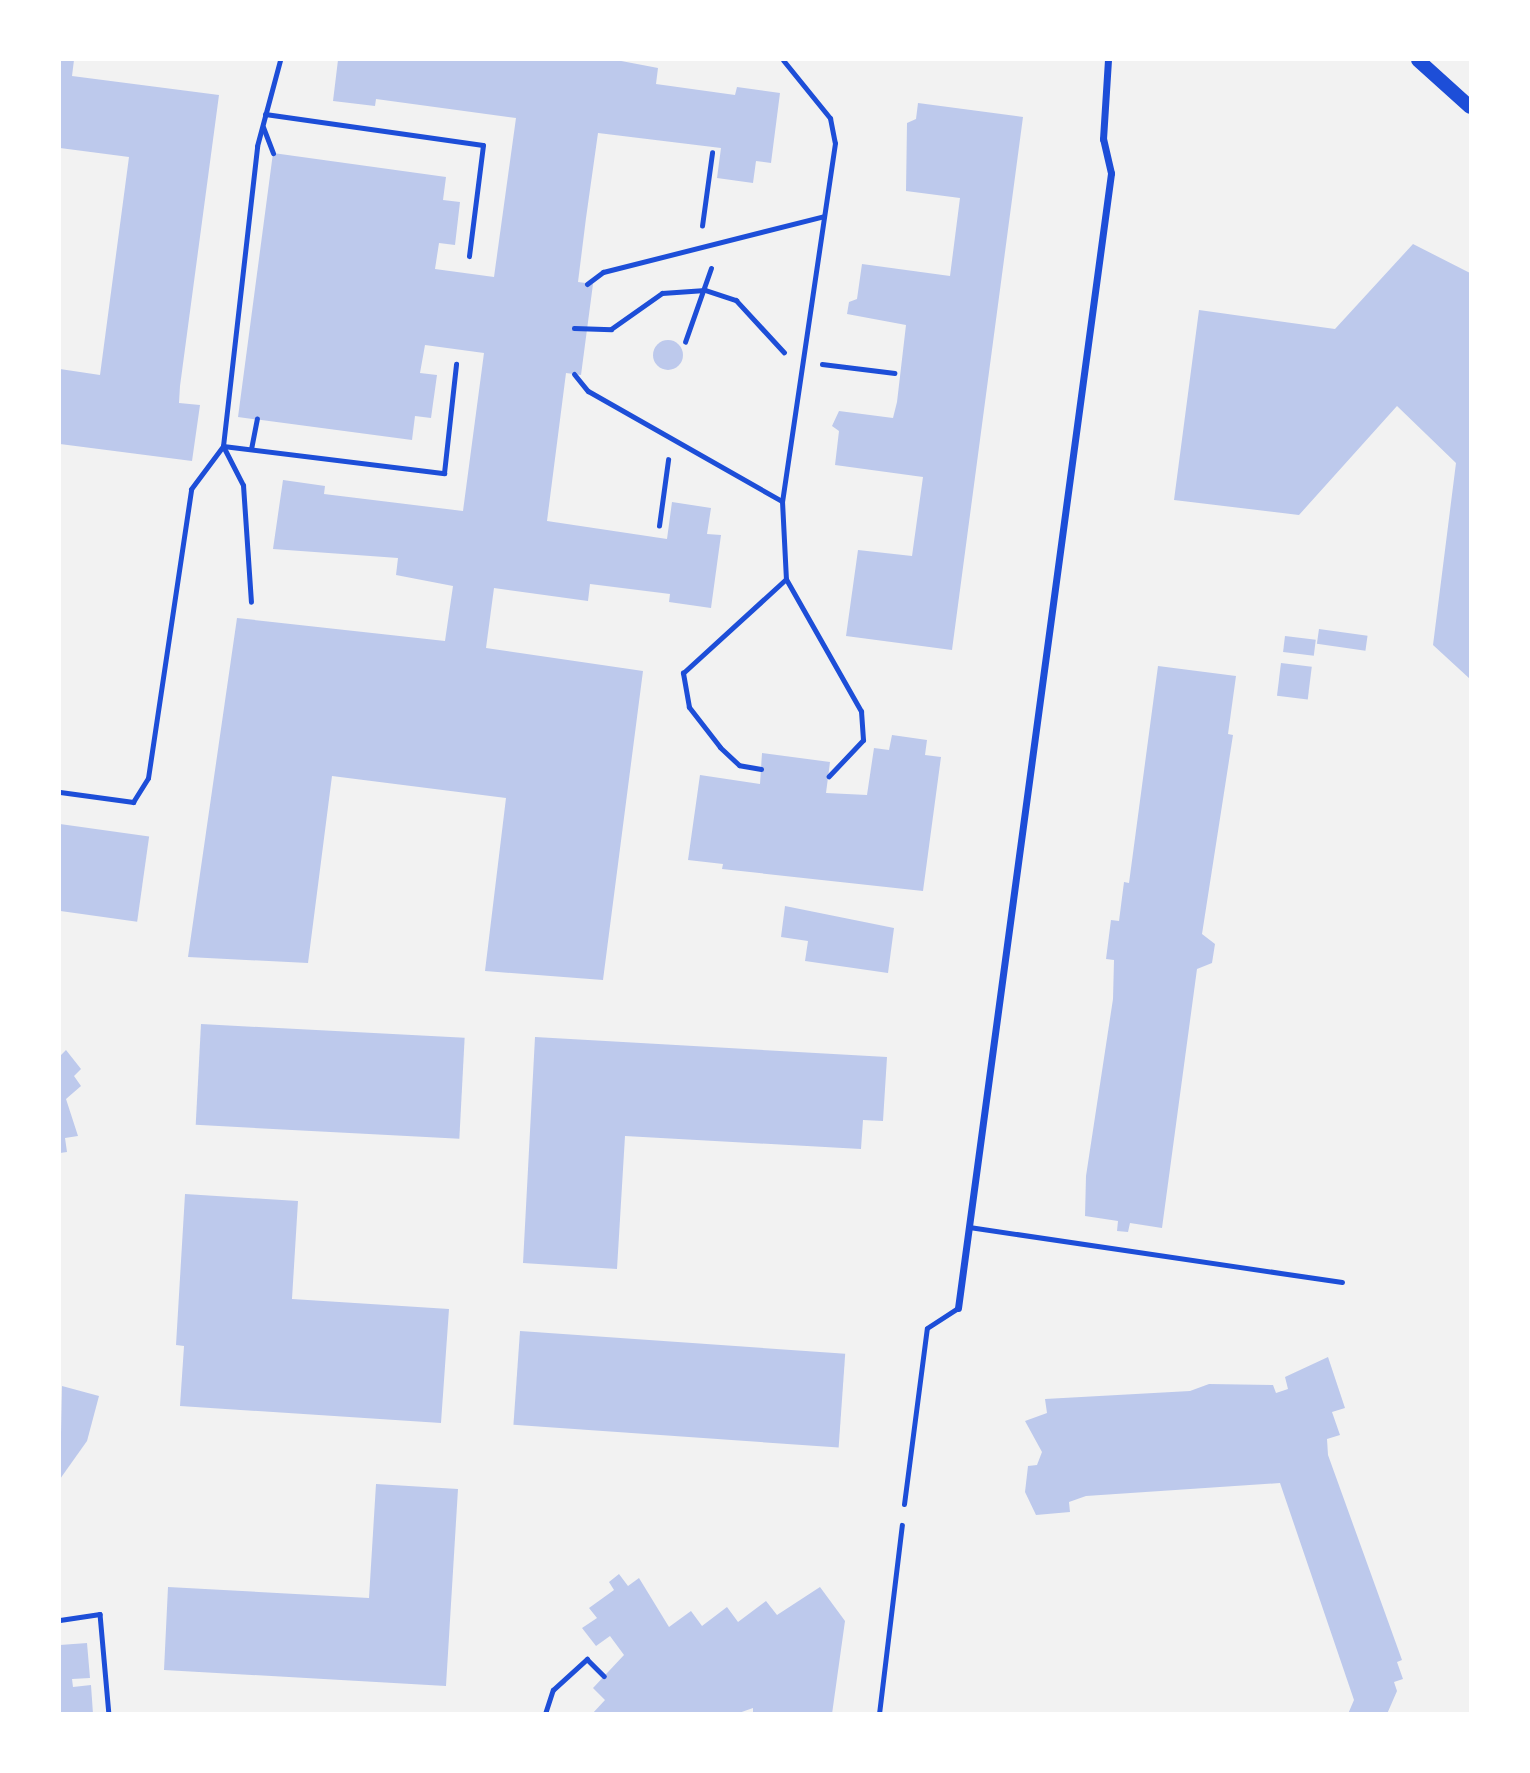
<!DOCTYPE html>
<style>
body{margin:0}
#map{position:relative;width:1530px;height:1773px;overflow:hidden;background:#f2f2f2;font-family:"Zilla Slab",serif}
div>[style]{position:absolute}
.building>*{inset:0;background:#bdc9ec;transform-origin:0 0}
.round{border-radius:50%}
.path>*{height:4.5px;margin:-2.25px;padding:0 2.25px;transform-origin:2.25px;border-radius:2.25px;background:#1d4ed8}
.service>*{height:5px;margin:-2.5px;padding:0 2.5px;transform-origin:2.5px;border-radius:2.5px;background:#1d4ed8}
.minor>*{height:7px;margin:-3.5px;padding:0 3.5px;transform-origin:3.5px;border-radius:3.5px;background:#1d4ed8}
.secondary>*{height:14px;margin:-7px;padding:0 7px;transform-origin:7px;border-radius:7px;background:#1d4ed8}
span{translate:-50% -50%;white-space:nowrap;text-align:center;line-height:1.15;-webkit-text-stroke:5px #fff;paint-order:stroke}
.frame{position:absolute;inset:0;border:61px solid #fff;pointer-events:none}
</style>
<div id="map">
<div class="building">
<div style="clip-path:polygon(60px 60px,74px 60px,72px 76px,219px 95px,180px 386px,179px 403px,200px 405px,192px 461px,60px 444px,60px 369px,100px 375px,129px 157px,60px 148px)"></div>
<div style="clip-path:polygon(338px 60px,616px 60px,658px 68px,656px 84px,735px 95px,737px 87px,780px 93px,771px 163px,756px 161px,753px 183px,717px 178px,721px 148px,598px 133px,586px 218px,578px 282px,593px 284px,581px 375px,566px 373px,547px 521px,667px 539px,672px 502px,711px 508px,707px 534px,721px 535px,711px 608px,669px 602px,670px 594px,590px 584px,588px 601px,494px 588px,486px 648px,643px 671px,603px 980px,485px 971px,506px 798px,332px 776px,308px 963px,188px 957px,237px 618px,445px 641px,453px 586px,396px 575px,398px 558px,273px 549px,283px 480px,325px 486px,324px 494px,463px 511px,484px 353px,425px 345px,420px 373px,437px 375px,431px 418px,415px 416px,412px 440px,238px 417px,273px 153px,446px 177px,443px 200px,460px 202px,455px 245px,439px 243px,435px 269px,494px 277px,516px 118px,376px 99px,375px 106px,333px 101px)"></div>
<div style="clip-path:polygon(918px 103px,1023px 117px,952px 650px,846px 636px,858px 550px,912px 556px,923px 477px,835px 465px,839px 431px,832px 426px,839px 411px,893px 418px,897px 402px,906px 325px,847px 314px,849px 302px,857px 299px,862px 264px,950px 276px,960px 198px,906px 191px,907px 123px,916px 119px)"></div>
<div style="clip-path:polygon(1413px 244px,1470px 273px,1470px 679px,1433px 645px,1456px 463px,1397px 406px,1299px 515px,1174px 500px,1199px 310px,1335px 329px)"></div>
<div class="round" style="left:653px;top:340px;width:30px;height:30px"></div>
<div style="left:1319px;top:629px;width:49px;height:15px;rotate:8deg"></div>
<div style="left:1285px;top:636px;width:31px;height:16px;rotate:7deg"></div>
<div style="left:1281px;top:663px;width:31px;height:33px;rotate:7deg"></div>
<div style="clip-path:polygon(1158px 666px,1236px 676px,1228px 734px,1233px 735px,1202px 934px,1215px 944px,1212px 963px,1197px 969px,1162px 1228px,1130px 1223px,1128px 1232px,1117px 1231px,1118px 1221px,1085px 1216px,1086px 1176px,1113px 999px,1114px 960px,1106px 959px,1111px 920px,1119px 921px,1124px 882px,1129px 883px)"></div>
<div style="clip-path:polygon(892px 735px,927px 740px,925px 755px,941px 757px,923px 891px,722px 869px,723px 864px,688px 860px,700px 775px,760px 784px,762px 753px,830px 762px,826px 793px,867px 795px,874px 748px,889px 750px)"></div>
<div style="left:60px;top:824px;width:90px;height:86px;rotate:8deg"></div>
<div style="clip-path:polygon(785px 906px,894px 928px,888px 973px,805px 961px,808px 941px,781px 937px)"></div>
<div style="left:201px;top:1024px;width:264px;height:101px;rotate:3deg"></div>
<div style="clip-path:polygon(535px 1037px,887px 1057px,883px 1121px,863px 1120px,861px 1149px,625px 1136px,617px 1269px,523px 1263px)"></div>
<div style="clip-path:polygon(66px 1050px,81px 1069px,74px 1076px,81px 1086px,66px 1099px,78px 1136px,65px 1138px,67px 1152px,60px 1153px,60px 1056px)"></div>
<div style="clip-path:polygon(185px 1194px,298px 1201px,292px 1299px,449px 1309px,441px 1423px,180px 1406px,184px 1346px,176px 1345px)"></div>
<div style="left:520px;top:1331px;width:326px;height:94px;rotate:4deg"></div>
<div style="clip-path:polygon(1328px 1357px,1345px 1408px,1332px 1412px,1340px 1435px,1327px 1439px,1328px 1455px,1402px 1660px,1397px 1662px,1403px 1679px,1394px 1682px,1397px 1691px,1387px 1714px,1348px 1714px,1354px 1700px,1280px 1483px,1086px 1496px,1069px 1502px,1070px 1512px,1036px 1515px,1025px 1492px,1028px 1466px,1037px 1465px,1042px 1452px,1025px 1421px,1047px 1413px,1045px 1399px,1190px 1391px,1209px 1384px,1273px 1385px,1276px 1393px,1288px 1389px,1285px 1377px)"></div>
<div style="clip-path:polygon(62px 1386px,99px 1396px,87px 1441px,60px 1479px)"></div>
<div style="clip-path:polygon(376px 1484px,458px 1489px,446px 1686px,164px 1670px,168px 1587px,369px 1598px)"></div>
<div style="clip-path:polygon(619px 1574px,628px 1586px,639px 1578px,669px 1627px,691px 1611px,702px 1626px,727px 1607px,738px 1622px,766px 1601px,777px 1615px,820px 1587px,845px 1621px,832px 1714px,753px 1714px,753px 1708px,736px 1714px,592px 1714px,605px 1700px,593px 1688px,624px 1655px,610px 1636px,596px 1646px,582px 1628px,597px 1618px,589px 1608px,614px 1590px,609px 1582px)"></div>
<div style="clip-path:polygon(87px 1643px,90px 1678px,72px 1679px,73px 1687px,91px 1685px,93px 1714px,60px 1714px,60px 1645px)"></div>
</div>
<div class="path">
<div style="left:702px;top:226px;width:74px;rotate:-82.2deg"></div>
<div style="left:574px;top:328px;width:37px;rotate:2deg"></div>
<div style="left:611px;top:329px;width:62px;rotate:-35.2deg"></div>
<div style="left:662px;top:293px;width:43px;rotate:-4deg"></div>
<div style="left:705px;top:290px;width:33px;rotate:18deg"></div>
<div style="left:736px;top:300px;width:71px;rotate:47.3deg"></div>
<div style="left:685px;top:342px;width:78px;rotate:-70.6deg"></div>
<div style="left:822px;top:364px;width:73px;rotate:7.1deg"></div>
<div style="left:659px;top:526px;width:67px;rotate:-82.2deg"></div>
<div style="left:60px;top:1620px;width:40px;rotate:-8.5deg"></div>
<div style="left:100px;top:1614px;width:100px;rotate:84.9deg"></div>
<div style="left:545px;top:1714px;width:25px;rotate:-72deg"></div>
<div style="left:553px;top:1690px;width:46px;rotate:-42.4deg"></div>
<div style="left:587px;top:1659px;width:24px;rotate:45deg"></div>
<div style="left:879px;top:1714px;width:190px;rotate:-83.1deg"></div>
</div>
<div class="service">
<div style="left:783px;top:60px;width:75px;rotate:51deg"></div>
<div style="left:830px;top:118px;width:25px;rotate:79deg"></div>
<div style="left:835px;top:143px;width:362px;rotate:98.4deg"></div>
<div style="left:782px;top:501px;width:78px;rotate:87.1deg"></div>
<div style="left:786px;top:579px;width:152px;rotate:60.4deg"></div>
<div style="left:861px;top:711px;width:29px;rotate:86deg"></div>
<div style="left:863px;top:740px;width:50px;rotate:133.4deg"></div>
<div style="left:265px;top:114px;width:220px;rotate:8.1deg"></div>
<div style="left:483px;top:145px;width:112px;rotate:97.2deg"></div>
<div style="left:263px;top:127px;width:28px;rotate:69deg"></div>
<div style="left:587px;top:284px;width:20px;rotate:-37deg"></div>
<div style="left:603px;top:272px;width:228px;rotate:-14.2deg"></div>
<div style="left:574px;top:374px;width:22px;rotate:51deg"></div>
<div style="left:588px;top:391px;width:223px;rotate:29.6deg"></div>
<div style="left:223px;top:446px;width:223px;rotate:7deg"></div>
<div style="left:444px;top:473px;width:110px;rotate:-83.7deg"></div>
<div style="left:223px;top:446px;width:44px;rotate:62.9deg"></div>
<div style="left:243px;top:485px;width:117px;rotate:86.1deg"></div>
<div style="left:251px;top:449px;width:31px;rotate:-79deg"></div>
<div style="left:761px;top:769px;width:22px;rotate:-170deg"></div>
<div style="left:739px;top:765px;width:26px;rotate:-137deg"></div>
<div style="left:720px;top:747px;width:51px;rotate:-127.8deg"></div>
<div style="left:689px;top:707px;width:35px;rotate:-100deg"></div>
<div style="left:683px;top:673px;width:139px;rotate:-42.4deg"></div>
<div style="left:60px;top:792px;width:74px;rotate:7.8deg"></div>
<div style="left:133px;top:802px;width:28px;rotate:-58deg"></div>
<div style="left:148px;top:778px;width:292px;rotate:-81.5deg"></div>
<div style="left:191px;top:489px;width:54px;rotate:-53.3deg"></div>
<div style="left:223px;top:446px;width:302px;rotate:-83.5deg"></div>
<div style="left:257px;top:146px;width:89px;rotate:-75deg"></div>
<div style="left:969px;top:1227px;width:377px;rotate:8.4deg"></div>
<div style="left:904px;top:1504px;width:177px;rotate:-82.6deg"></div>
<div style="left:927px;top:1328px;width:37px;rotate:-33deg"></div>
</div>
<div class="minor">
<div style="left:958px;top:1308px;width:1145px;rotate:-82.32deg"></div>
<div style="left:1111px;top:173px;width:35px;rotate:-103deg"></div>
<div style="left:1103px;top:139px;width:79px;rotate:-86.4deg"></div>
</div>
<div class="secondary">
<div style="left:1418px;top:60px;width:70px;rotate:42.1deg"></div>
</div>
<div class="frame"></div>
</div>
